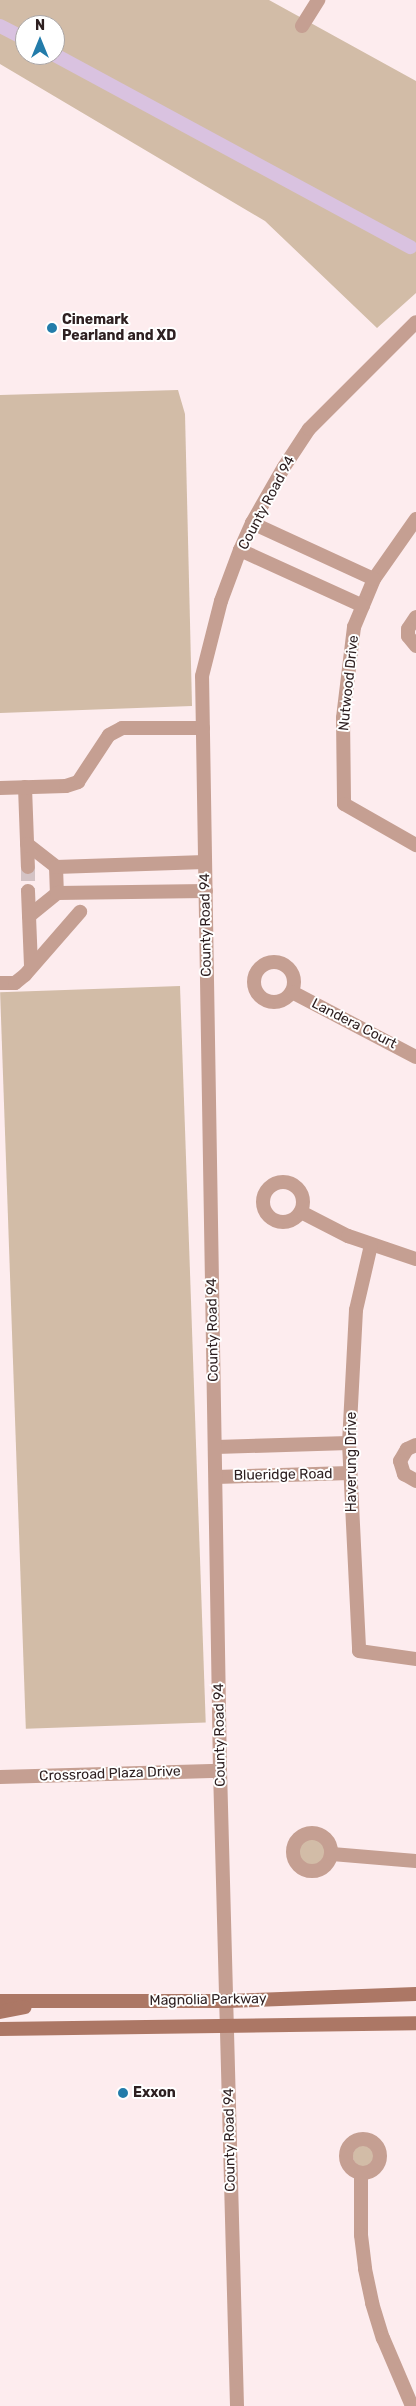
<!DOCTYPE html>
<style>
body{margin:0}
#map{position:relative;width:416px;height:2406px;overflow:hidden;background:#fdecee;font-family:Rubik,sans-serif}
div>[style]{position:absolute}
.green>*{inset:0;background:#d2bca7;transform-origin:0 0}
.round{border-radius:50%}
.canal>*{height:14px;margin:-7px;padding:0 7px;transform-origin:7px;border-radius:7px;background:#d9c2e0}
.minor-tunnel>*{height:14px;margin-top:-7px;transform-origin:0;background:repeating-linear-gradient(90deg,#d4c3c5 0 14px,transparent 0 21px)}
.minor>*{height:14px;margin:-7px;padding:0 7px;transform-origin:7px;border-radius:7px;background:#c59f92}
.minor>.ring{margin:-7px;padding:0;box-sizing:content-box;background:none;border:14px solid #c59f92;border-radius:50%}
.tertiary>*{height:14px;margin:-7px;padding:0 7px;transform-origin:7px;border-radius:7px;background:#c59f92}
.secondary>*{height:14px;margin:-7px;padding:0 7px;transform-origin:7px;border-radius:7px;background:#ac7765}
.dots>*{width:14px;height:14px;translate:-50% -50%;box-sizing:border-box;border:2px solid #fff;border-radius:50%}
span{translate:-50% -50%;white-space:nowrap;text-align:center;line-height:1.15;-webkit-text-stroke:4px #fff;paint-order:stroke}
.poi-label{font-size:14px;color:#2e2021;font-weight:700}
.left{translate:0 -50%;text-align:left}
.street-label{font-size:14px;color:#2e2021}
.north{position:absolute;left:15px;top:15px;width:50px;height:50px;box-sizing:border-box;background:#fff;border:1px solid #aba6a6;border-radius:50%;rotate:0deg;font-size:14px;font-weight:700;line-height:20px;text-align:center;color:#2e2021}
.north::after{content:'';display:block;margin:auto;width:18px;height:22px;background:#237caa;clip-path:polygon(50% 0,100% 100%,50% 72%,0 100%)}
</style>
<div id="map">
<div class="green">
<div style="clip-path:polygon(evenodd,0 0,269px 0,416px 81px,416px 293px,377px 328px,265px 221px,0 64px,0 0,25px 25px,55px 25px,55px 55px,25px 55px,25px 25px)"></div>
<div style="clip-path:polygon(178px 390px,185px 414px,192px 706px,0 713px,0 395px)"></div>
<div style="left:180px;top:986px;width:737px;height:180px;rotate:88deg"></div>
<div class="round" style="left:294px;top:1835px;width:34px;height:34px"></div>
<div class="round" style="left:353px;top:2145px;width:22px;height:22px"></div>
</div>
<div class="canal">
<div style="left:0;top:26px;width:28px;rotate:27deg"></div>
<div style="left:55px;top:55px;width:404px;rotate:28.4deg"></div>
</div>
<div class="minor-tunnel">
<div style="left:28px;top:867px;width:24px;rotate:90deg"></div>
</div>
<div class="minor">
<div style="left:302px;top:26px;width:31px;rotate:-58deg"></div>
<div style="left:416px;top:519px;width:73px;rotate:125deg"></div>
<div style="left:374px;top:579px;width:52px;rotate:112.6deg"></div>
<div style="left:354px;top:627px;width:92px;rotate:96.9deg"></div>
<div style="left:343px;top:718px;width:86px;rotate:89.3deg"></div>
<div style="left:344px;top:804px;width:83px;rotate:29.7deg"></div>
<div style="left:252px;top:523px;width:134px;rotate:24.7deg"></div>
<div style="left:240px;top:550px;width:135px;rotate:24.5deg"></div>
<div style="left:416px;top:617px;width:14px;rotate:124deg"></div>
<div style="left:408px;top:629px;width:7px;rotate:90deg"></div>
<div style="left:408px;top:636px;width:13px;rotate:51deg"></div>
<div style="left:25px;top:787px;width:80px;rotate:87.9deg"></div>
<div style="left:0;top:788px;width:66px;rotate:-1.7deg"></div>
<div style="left:66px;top:786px;width:13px;rotate:-18deg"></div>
<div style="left:78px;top:782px;width:56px;rotate:-56.6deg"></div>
<div style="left:109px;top:735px;width:15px;rotate:-28deg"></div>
<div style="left:122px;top:728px;width:81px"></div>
<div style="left:27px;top:844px;width:37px;rotate:38deg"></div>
<div style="left:56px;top:867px;width:26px;rotate:88deg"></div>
<div style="left:56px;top:867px;width:149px;rotate:-1.9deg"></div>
<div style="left:28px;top:891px;width:76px;rotate:87.7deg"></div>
<div style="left:29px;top:916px;width:36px;rotate:-39deg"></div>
<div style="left:57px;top:893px;width:149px;rotate:-0.8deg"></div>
<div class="ring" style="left:254px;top:962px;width:26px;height:26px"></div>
<div style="left:0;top:983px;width:15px"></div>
<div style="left:15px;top:983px;width:13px;rotate:-39deg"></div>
<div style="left:25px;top:975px;width:84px;rotate:-48.9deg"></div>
<div style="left:292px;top:992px;width:140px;rotate:27.7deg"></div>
<div class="ring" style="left:263px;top:1182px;width:26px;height:26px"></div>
<div style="left:301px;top:1212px;width:53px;rotate:27.1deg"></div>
<div style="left:348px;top:1236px;width:72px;rotate:18.7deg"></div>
<div style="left:371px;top:1245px;width:67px;rotate:103deg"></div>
<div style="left:356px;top:1310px;width:133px;rotate:93deg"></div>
<div style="left:349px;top:1443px;width:208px;rotate:87.2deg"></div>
<div style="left:359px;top:1651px;width:58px;rotate:8deg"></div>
<div style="left:416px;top:1445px;width:10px;rotate:156deg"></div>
<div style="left:407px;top:1449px;width:14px;rotate:120deg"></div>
<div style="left:400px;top:1461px;width:14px;rotate:73deg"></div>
<div style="left:404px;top:1474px;width:14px;rotate:30deg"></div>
<div style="left:216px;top:1447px;width:133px;rotate:-1.7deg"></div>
<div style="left:216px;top:1477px;width:134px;rotate:-1.7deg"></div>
<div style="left:0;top:1777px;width:220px;rotate:-1.6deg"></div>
<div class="ring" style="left:293px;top:1833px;width:24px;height:24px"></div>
<div style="left:332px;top:1854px;width:84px;rotate:4.8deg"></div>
<div class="ring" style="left:346px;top:2139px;width:20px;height:20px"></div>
<div style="left:361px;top:2173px;width:62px;rotate:90deg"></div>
<div style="left:361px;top:2235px;width:34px;rotate:83deg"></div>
<div style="left:365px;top:2269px;width:35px;rotate:78deg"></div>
<div style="left:372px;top:2303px;width:37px;rotate:73deg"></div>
<div style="left:383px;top:2338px;width:74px;rotate:66.9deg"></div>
</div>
<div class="tertiary">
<div style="left:237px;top:2406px;width:635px;rotate:-91.53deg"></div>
<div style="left:220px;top:1771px;width:1095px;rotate:-90.94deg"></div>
<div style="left:202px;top:676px;width:77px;rotate:-75.8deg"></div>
<div style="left:221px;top:601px;width:54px;rotate:-69.6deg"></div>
<div style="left:240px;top:550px;width:30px;rotate:-66deg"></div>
<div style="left:252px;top:523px;width:64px;rotate:-60.3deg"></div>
<div style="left:284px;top:467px;width:45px;rotate:-56.7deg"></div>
<div style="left:309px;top:429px;width:151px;rotate:-45deg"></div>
</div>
<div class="secondary">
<div style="left:0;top:2001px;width:226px"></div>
<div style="left:226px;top:2001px;width:190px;rotate:-2.1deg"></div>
<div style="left:0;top:2012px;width:25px;rotate:-11deg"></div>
<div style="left:0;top:2029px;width:416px;rotate:-0.8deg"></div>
</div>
<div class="dots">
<div style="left:52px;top:328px;background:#237caa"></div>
<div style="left:123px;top:2093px;background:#237caa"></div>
</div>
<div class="poi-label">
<span class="left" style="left:62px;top:328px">Cinemark<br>Pearland and XD</span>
<span class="left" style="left:133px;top:2093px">Exxon</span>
</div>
<div class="street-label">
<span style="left:267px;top:503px;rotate:-62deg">County Road 94</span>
<span style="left:349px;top:683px;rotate:-84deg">Nutwood Drive</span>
<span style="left:206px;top:925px;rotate:-91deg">County Road 94</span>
<span style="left:354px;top:1024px;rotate:27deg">Landera Court</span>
<span style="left:213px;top:1330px;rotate:-91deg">County Road 94</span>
<span style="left:352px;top:1462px;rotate:-90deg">Haverung Drive</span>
<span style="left:283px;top:1475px;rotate:-1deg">Blueridge Road</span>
<span style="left:220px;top:1735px;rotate:-91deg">County Road 94</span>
<span style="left:110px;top:1774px;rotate:-2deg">Crossroad Plaza Drive</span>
<span style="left:208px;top:2000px;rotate:-1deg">Magnolia Parkway</span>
<span style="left:230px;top:2140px;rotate:-91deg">County Road 94</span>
</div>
<div class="north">N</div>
</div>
